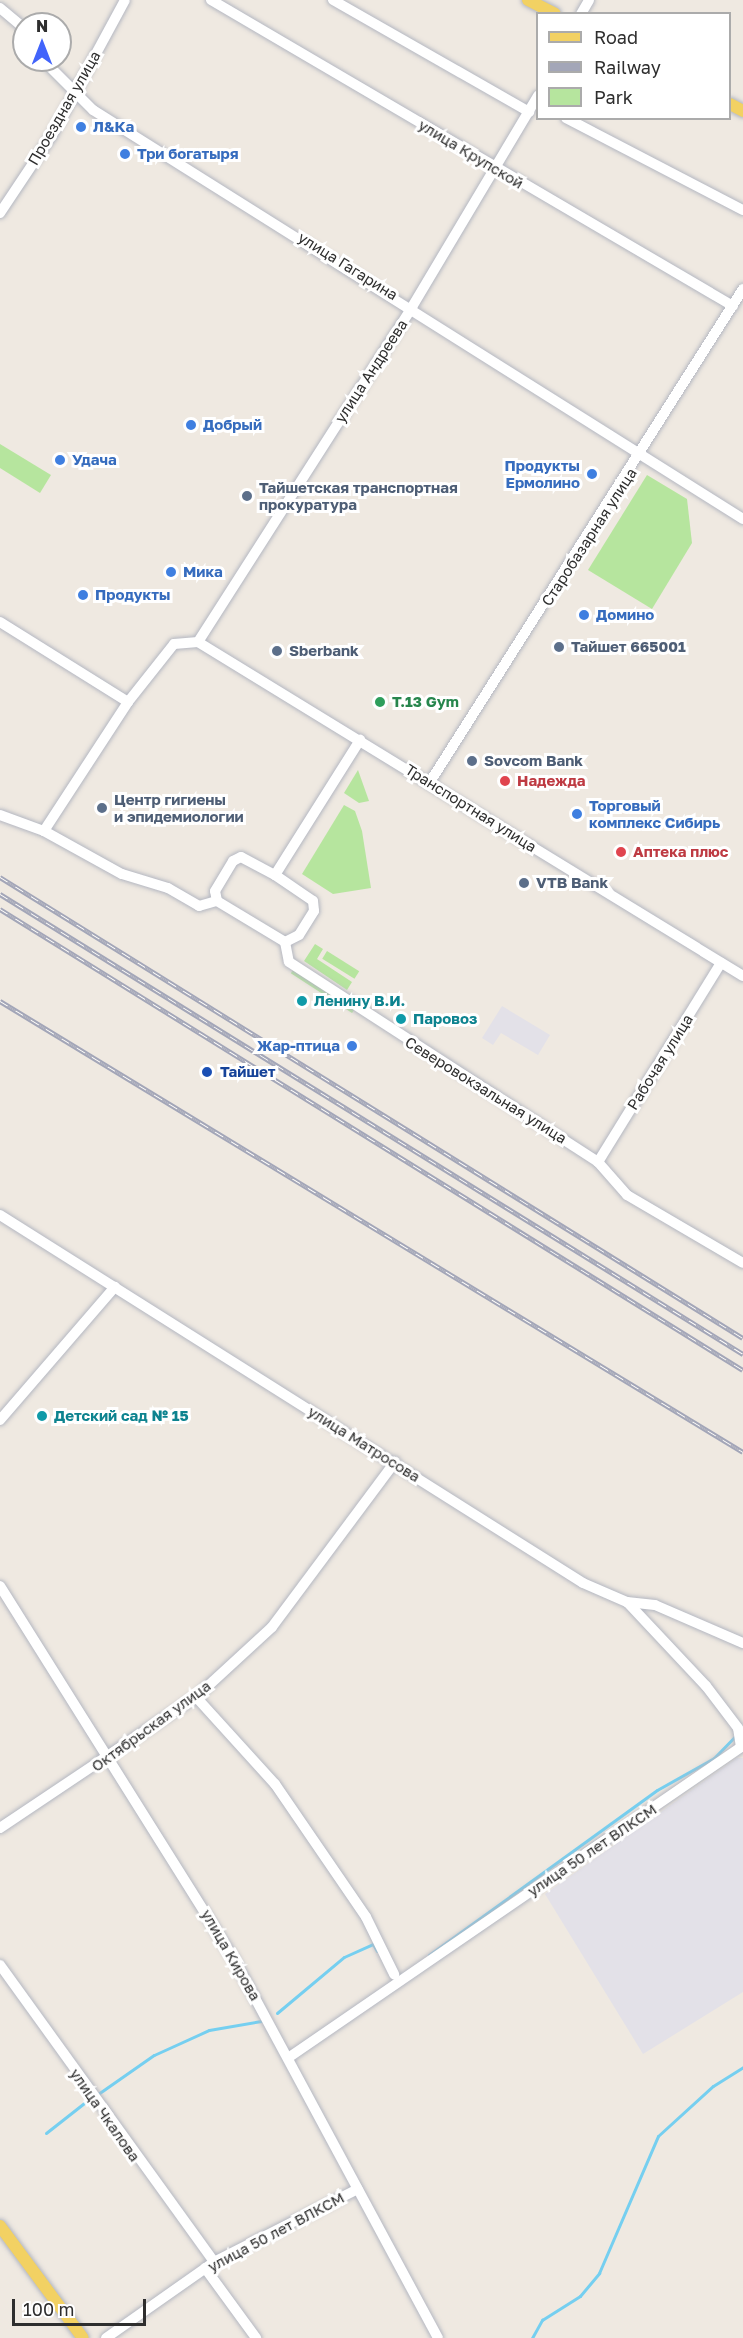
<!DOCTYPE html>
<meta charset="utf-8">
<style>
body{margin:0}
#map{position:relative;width:743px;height:2338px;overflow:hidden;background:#efe9e1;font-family:"Golos Text",sans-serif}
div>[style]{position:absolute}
.industrial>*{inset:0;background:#e3e1e8}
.green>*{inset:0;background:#b6e59e;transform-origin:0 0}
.stream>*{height:3px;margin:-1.5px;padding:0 1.5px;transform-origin:1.5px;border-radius:1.5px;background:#75cff0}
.roads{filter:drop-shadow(0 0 2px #b4b7c1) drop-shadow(0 0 2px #b4b7c1)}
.minor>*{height:10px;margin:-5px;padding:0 5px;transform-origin:5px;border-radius:5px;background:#fff}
.major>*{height:12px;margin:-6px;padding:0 6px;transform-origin:6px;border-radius:6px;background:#f2d163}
.rail>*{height:5px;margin-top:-2.5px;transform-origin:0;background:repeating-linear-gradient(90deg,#fff 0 9px,#a3a6b8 0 18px);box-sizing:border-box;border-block:2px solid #a3a6b8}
.dots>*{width:16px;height:16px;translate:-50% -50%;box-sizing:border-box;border:3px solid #fff;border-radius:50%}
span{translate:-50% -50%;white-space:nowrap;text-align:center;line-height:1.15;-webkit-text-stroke:6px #fff;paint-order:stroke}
.street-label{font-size:15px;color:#2e2e2e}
.shop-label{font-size:15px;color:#366cbe;font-weight:700}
.left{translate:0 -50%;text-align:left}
.right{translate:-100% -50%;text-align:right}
.service-label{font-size:15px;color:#4e5e75;font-weight:700}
.leisure-label{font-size:15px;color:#27864d;font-weight:700}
.health-label{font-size:15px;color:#be3a42;font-weight:700}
.culture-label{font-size:15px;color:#0d838f;font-weight:700}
.transit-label{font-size:15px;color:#164399;font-weight:700}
.legend{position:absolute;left:536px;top:12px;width:195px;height:108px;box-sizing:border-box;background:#fff;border:2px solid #ababab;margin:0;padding:8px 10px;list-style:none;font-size:18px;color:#2e2e2e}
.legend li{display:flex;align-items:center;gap:12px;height:30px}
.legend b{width:30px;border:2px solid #ababab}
.north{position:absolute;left:12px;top:12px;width:60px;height:60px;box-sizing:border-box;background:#fff;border:2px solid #ababab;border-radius:50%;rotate:0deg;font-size:16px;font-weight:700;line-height:24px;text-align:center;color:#2e2e2e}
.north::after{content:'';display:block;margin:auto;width:21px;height:27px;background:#4264fb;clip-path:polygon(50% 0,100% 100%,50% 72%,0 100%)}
.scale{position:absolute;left:12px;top:2299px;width:134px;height:27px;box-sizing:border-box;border:3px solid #2e2e2e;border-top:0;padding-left:8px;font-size:18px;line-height:21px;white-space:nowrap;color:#2e2e2e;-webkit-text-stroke:4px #fff;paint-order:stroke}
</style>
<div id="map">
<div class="industrial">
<div style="clip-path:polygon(502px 1006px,550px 1035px,538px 1055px,501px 1033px,493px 1045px,482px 1038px)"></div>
<div style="clip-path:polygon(737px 1758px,743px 1758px,743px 1992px,643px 2054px,545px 1894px)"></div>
</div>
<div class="green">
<div style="clip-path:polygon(0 444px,51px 475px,40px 493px,0 468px)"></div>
<div style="clip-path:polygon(647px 475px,687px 499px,692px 543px,652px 609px,588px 570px)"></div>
<div style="clip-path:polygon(358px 770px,369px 801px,359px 803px,344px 793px)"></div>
<div style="clip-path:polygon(344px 805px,355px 811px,362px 831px,371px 888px,333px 894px,302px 874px)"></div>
<div style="clip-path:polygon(315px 944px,323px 949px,317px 959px,352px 982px,347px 990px,304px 961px)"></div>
<div style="left:327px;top:951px;width:38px;height:9px;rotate:32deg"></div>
<div style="left:293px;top:970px;width:73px;height:4px;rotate:33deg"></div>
</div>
<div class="stream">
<div style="left:429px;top:1955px;width:281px;rotate:-35.9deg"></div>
<div style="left:657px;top:1790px;width:65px;rotate:-29.3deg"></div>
<div style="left:714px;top:1758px;width:30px;rotate:-46deg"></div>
<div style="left:277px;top:2013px;width:87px;rotate:-39.9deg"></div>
<div style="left:344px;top:1957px;width:32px;rotate:-24deg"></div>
<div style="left:373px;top:1944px;width:8px;rotate:60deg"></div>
<div style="left:98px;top:2094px;width:68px;rotate:-34.9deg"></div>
<div style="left:154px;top:2055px;width:60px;rotate:-24.4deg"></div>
<div style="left:209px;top:2030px;width:53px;rotate:-9.8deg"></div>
<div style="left:46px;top:2133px;width:53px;rotate:-38.2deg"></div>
<div style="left:532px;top:2338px;width:21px;rotate:-61deg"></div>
<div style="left:542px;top:2320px;width:45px;rotate:-32.3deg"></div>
<div style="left:580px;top:2296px;width:30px;rotate:-50deg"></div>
<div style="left:599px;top:2273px;width:149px;rotate:-66.7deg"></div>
<div style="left:658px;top:2136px;width:74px;rotate:-42.3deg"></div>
<div style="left:713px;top:2086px;width:36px;rotate:-32deg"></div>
</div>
<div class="roads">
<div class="minor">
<div style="left:211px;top:0;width:605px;rotate:30.38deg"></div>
<div style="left:333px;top:0;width:226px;rotate:29.7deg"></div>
<div style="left:0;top:8px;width:31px;rotate:40deg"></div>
<div style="left:581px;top:14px;width:16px;rotate:-60deg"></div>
<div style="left:43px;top:60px;width:71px;rotate:45deg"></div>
<div style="left:93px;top:110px;width:768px;rotate:32.18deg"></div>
<div style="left:566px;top:118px;width:199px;rotate:27.5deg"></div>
<div style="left:0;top:213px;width:94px;rotate:-56.3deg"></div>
<div style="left:52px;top:135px;width:153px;rotate:-61.6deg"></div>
<div style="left:0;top:622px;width:151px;rotate:32deg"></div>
<div style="left:128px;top:702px;width:154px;rotate:123.1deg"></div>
<div style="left:44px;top:831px;width:89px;rotate:28.9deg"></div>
<div style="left:122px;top:874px;width:48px;rotate:16.9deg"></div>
<div style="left:168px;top:888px;width:36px;rotate:30deg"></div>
<div style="left:199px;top:906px;width:19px;rotate:-16deg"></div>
<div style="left:217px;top:901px;width:79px;rotate:31.1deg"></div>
<div style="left:285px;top:942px;width:20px;rotate:79deg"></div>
<div style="left:289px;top:962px;width:368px;rotate:32.9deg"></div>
<div style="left:598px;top:1162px;width:44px;rotate:48.7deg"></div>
<div style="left:627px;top:1195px;width:134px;rotate:30.4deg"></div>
<div style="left:198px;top:642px;width:398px;rotate:-57.4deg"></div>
<div style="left:412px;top:307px;width:246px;rotate:-59.2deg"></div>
<div style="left:128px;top:702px;width:74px;rotate:-51.6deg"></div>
<div style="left:174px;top:644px;width:24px;rotate:-5deg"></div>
<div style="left:198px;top:642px;width:639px;rotate:31.5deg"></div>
<div style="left:430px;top:782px;width:584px;rotate:-57.59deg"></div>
<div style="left:0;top:815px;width:47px;rotate:20deg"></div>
<div style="left:275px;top:875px;width:160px;rotate:-57.8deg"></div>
<div style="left:217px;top:901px;width:10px;rotate:-101deg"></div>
<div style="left:215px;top:891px;width:35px;rotate:-59deg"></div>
<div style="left:233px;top:861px;width:9px;rotate:-27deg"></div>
<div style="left:241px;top:857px;width:38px;rotate:28deg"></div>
<div style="left:275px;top:875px;width:46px;rotate:34.4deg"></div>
<div style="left:313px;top:901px;width:10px;rotate:84deg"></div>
<div style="left:314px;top:911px;width:28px;rotate:122deg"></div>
<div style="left:299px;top:935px;width:16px;rotate:153deg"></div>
<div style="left:598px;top:1162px;width:234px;rotate:-58.3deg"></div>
<div style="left:0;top:1215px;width:689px;rotate:32.26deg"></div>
<div style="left:583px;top:1583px;width:48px;rotate:23.4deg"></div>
<div style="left:627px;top:1602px;width:28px;rotate:6deg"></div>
<div style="left:655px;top:1605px;width:96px;rotate:23.4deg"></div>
<div style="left:0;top:1420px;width:176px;rotate:-49.2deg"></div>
<div style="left:0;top:1586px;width:440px;rotate:57.9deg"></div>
<div style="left:234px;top:1959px;width:430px;rotate:61.7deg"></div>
<div style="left:196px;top:1697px;width:118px;rotate:47.8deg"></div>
<div style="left:275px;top:1784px;width:161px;rotate:55.6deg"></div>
<div style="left:366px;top:1917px;width:64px;rotate:63.8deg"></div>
<div style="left:0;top:1828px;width:236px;rotate:-33.8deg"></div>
<div style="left:196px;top:1697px;width:103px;rotate:-42.6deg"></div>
<div style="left:272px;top:1627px;width:206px;rotate:-53.3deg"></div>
<div style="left:0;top:1965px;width:366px;rotate:54.2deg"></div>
<div style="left:288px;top:2058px;width:549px;rotate:-34.47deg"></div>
<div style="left:741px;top:1747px;width:19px;rotate:-99deg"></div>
<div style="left:738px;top:1728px;width:53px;rotate:-127.3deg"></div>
<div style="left:706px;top:1686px;width:115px;rotate:-133.2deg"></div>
<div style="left:205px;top:2268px;width:87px;rotate:53.9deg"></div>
<div style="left:106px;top:2338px;width:132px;rotate:-35.1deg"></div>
<div style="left:214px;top:2262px;width:161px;rotate:-26.9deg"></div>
</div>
<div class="major">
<div style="left:528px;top:0;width:30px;rotate:27deg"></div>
<div style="left:730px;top:104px;width:15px;rotate:28deg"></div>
<div style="left:0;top:2226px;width:139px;rotate:53.5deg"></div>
</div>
</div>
<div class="rail">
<div style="left:0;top:877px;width:874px;rotate:31.82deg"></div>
<div style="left:0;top:894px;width:874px;rotate:31.76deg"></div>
<div style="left:0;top:909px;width:874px;rotate:31.82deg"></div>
<div style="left:0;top:1001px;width:869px;rotate:31.26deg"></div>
</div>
<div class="dots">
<div style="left:81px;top:127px;background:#3f7fe0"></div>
<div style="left:125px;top:154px;background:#3f7fe0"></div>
<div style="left:191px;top:425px;background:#3f7fe0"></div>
<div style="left:60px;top:460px;background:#3f7fe0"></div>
<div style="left:592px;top:474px;background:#3f7fe0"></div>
<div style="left:247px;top:496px;background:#5c6f8a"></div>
<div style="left:171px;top:572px;background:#3f7fe0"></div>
<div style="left:83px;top:595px;background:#3f7fe0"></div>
<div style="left:584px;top:615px;background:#3f7fe0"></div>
<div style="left:559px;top:647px;background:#5c6f8a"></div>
<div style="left:277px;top:651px;background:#5c6f8a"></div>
<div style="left:380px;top:702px;background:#2e9e5b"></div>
<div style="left:472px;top:761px;background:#5c6f8a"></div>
<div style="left:505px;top:781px;background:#e0444e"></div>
<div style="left:102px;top:808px;background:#5c6f8a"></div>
<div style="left:577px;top:814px;background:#3f7fe0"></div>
<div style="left:621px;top:852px;background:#e0444e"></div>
<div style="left:524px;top:883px;background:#5c6f8a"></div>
<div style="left:302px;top:1001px;background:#0f9aa8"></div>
<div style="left:401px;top:1019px;background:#0f9aa8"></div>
<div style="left:352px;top:1046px;background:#3f7fe0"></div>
<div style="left:207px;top:1072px;background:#1a4fb4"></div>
<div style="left:42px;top:1416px;background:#0f9aa8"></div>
</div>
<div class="street-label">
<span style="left:64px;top:108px;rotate:-60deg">Проездная улица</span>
<span style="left:471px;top:154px;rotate:31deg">улица Крупской</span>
<span style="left:348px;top:266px;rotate:32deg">улица Гагарина</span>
<span style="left:371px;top:371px;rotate:-57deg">улица Андреева</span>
<span style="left:589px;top:537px;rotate:-57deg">Старобазарная улица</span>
<span style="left:471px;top:808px;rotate:32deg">Транспортная улица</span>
<span style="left:660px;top:1062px;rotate:-58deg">Рабочая улица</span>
<span style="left:486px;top:1090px;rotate:32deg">Северовокзальная улица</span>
<span style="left:364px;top:1444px;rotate:32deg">улица Матросова</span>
<span style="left:151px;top:1726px;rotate:-36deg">Октябрьская улица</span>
<span style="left:592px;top:1850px;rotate:-34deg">улица 50 лет ВЛКСМ</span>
<span style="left:231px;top:1955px;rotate:60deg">улица Кирова</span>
<span style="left:105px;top:2115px;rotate:55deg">улица Чкалова</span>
<span style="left:276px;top:2232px;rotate:-28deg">улица 50 лет ВЛКСМ</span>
</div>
<div class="shop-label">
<span class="left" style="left:93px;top:127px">Л&amp;Ка</span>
<span class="left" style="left:137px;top:154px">Три богатыря</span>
<span class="left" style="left:203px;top:425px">Добрый</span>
<span class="left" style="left:72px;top:460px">Удача</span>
<span class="right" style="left:580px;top:474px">Продукты<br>Ермолино</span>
<span class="left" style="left:183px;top:572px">Мика</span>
<span class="left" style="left:95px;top:595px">Продукты</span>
<span class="left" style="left:596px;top:615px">Домино</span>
<span class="left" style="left:589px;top:814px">Торговый<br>комплекс Сибирь</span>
<span class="right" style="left:340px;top:1046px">Жар-птица</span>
</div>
<div class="service-label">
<span class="left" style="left:259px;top:496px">Тайшетская транспортная<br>прокуратура</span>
<span class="left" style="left:571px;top:647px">Тайшет 665001</span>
<span class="left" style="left:289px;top:651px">Sberbank</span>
<span class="left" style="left:484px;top:761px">Sovcom Bank</span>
<span class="left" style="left:114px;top:808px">Центр гигиены<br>и эпидемиологии</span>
<span class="left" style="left:536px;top:883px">VTB Bank</span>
</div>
<div class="leisure-label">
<span class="left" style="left:392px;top:702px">T.13 Gym</span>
</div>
<div class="health-label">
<span class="left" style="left:517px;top:781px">Надежда</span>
<span class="left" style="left:633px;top:852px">Аптека плюс</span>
</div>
<div class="culture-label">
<span class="left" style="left:314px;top:1001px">Ленину В.И.</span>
<span class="left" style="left:413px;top:1019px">Паровоз</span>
<span class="left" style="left:54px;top:1416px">Детский сад № 15</span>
</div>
<div class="transit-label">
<span class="left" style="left:220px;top:1072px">Тайшет</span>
</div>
<ul class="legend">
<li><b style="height:8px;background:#f2d163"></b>Road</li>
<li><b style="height:8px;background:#a3a6b8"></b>Railway</li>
<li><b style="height:16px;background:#b6e59e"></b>Park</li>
</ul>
<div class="north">N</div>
<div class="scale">100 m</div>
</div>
